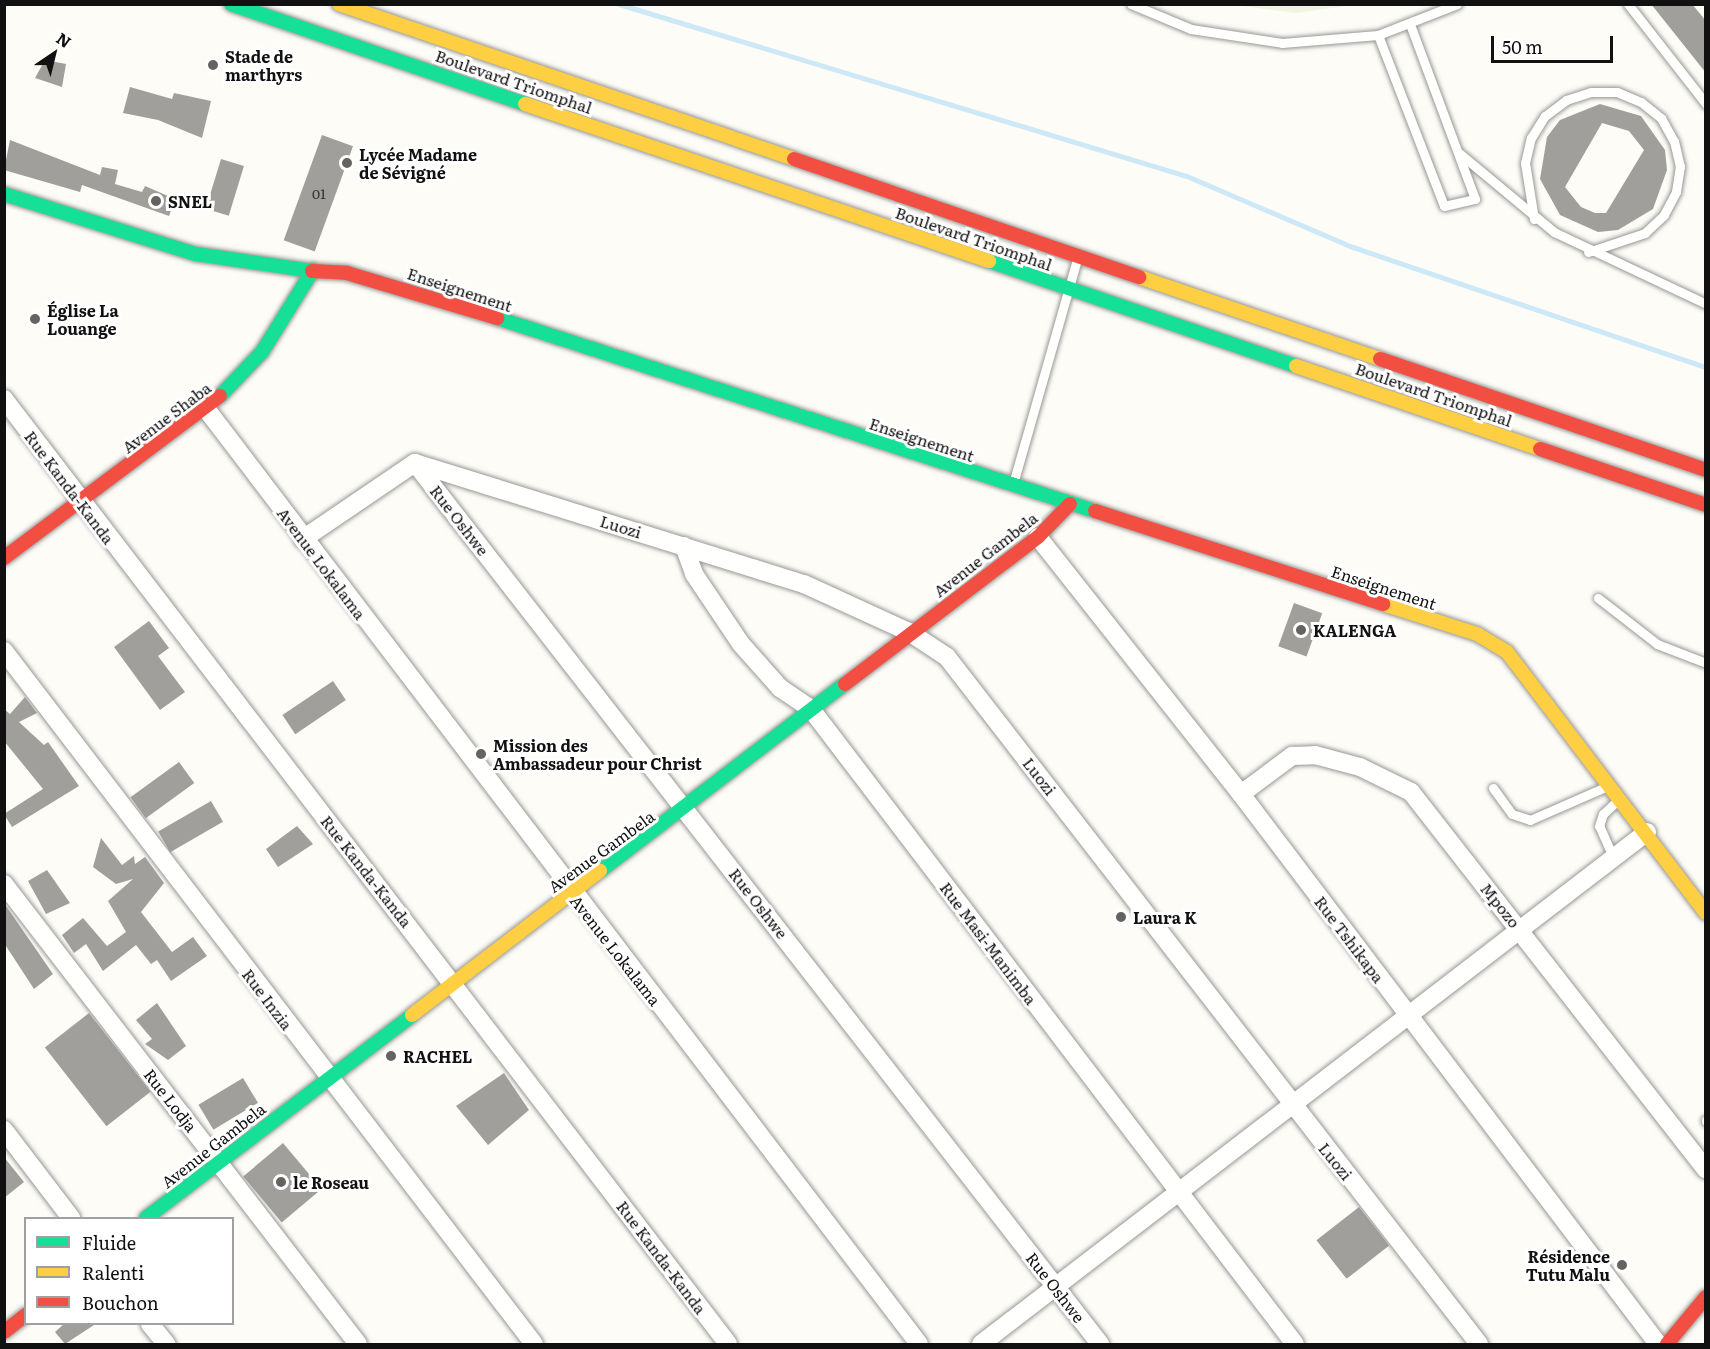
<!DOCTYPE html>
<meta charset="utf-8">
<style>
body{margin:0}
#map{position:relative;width:1710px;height:1349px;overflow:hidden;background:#fdfcf7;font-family:Literata,serif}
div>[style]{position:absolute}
.pitch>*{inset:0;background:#f0f6e1}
.stream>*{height:4.5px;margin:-2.25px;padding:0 2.25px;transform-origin:2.25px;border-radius:2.25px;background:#cde8f7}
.building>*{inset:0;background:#a19f9c;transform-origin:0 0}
.roads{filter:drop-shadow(0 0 2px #979795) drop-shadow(0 0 2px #979795)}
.lane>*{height:9px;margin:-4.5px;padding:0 4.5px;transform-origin:4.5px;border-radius:4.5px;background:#fffffe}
.street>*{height:18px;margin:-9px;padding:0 9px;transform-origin:9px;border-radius:9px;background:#fffffe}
.fast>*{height:14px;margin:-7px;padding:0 7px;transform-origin:7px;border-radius:7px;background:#16e098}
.slow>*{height:14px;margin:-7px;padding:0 7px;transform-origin:7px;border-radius:7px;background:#ffcf43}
.jam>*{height:14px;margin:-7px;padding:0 7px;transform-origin:7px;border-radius:7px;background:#f24e42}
.dots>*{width:16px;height:16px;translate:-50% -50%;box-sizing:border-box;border:3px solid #fff;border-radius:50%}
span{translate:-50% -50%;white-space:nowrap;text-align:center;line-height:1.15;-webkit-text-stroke:6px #fff;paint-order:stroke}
.number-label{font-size:14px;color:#353434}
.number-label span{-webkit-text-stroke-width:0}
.poi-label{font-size:16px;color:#111;font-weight:700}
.left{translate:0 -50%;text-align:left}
.right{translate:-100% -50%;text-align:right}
.street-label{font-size:16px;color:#111}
.frame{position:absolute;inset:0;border:6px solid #111;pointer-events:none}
.legend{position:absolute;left:24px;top:1217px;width:210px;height:108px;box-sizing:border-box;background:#fff;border:2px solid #a0a0a0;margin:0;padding:8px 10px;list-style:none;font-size:18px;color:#111}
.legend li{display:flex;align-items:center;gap:12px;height:30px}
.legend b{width:30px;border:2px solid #a0a0a0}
.north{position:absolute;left:24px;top:24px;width:60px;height:60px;-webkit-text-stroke:4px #fff;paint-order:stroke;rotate:35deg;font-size:16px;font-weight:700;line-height:24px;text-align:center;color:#111}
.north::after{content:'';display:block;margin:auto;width:21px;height:27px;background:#111;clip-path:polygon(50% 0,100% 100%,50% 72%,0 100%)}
.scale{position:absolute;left:1491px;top:36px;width:122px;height:27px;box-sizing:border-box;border:3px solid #111;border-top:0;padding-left:8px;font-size:18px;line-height:21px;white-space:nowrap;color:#111;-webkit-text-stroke:4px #fff;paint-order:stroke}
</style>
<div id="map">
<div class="pitch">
<div style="clip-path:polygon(1234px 5px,1354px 4px,1354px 5px,1296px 13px)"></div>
</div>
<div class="stream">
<div style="left:619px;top:4px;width:593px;rotate:16.85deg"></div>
<div style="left:1187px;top:176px;width:181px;rotate:23.2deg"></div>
<div style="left:1353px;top:247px;width:373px;rotate:18.8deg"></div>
</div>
<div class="building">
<div style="clip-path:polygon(1651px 4px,1692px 4px,1706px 21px,1706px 73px)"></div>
<div style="clip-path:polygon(45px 60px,66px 64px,62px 87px,35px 78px)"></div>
<div style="clip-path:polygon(130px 87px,172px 99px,174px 93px,211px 101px,202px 138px,158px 120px,123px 113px)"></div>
<div style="clip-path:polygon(evenodd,1600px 104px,1641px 116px,1665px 150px,1667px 170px,1653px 209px,1618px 230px,1598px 232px,1560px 215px,1540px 179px,1547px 137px,1560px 120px,1600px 104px,1602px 123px,1629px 131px,1644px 150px,1606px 213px,1595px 213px,1581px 207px,1565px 187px,1602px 123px)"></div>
<div style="left:322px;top:135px;width:33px;height:112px;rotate:20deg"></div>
<div style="clip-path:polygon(10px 140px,100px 175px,102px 167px,118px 170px,115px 184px,142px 192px,145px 186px,175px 199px,169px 216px,82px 185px,80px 192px,4px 170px)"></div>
<div style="left:221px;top:159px;width:24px;height:52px;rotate:17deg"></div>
<div style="left:1294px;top:603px;width:30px;height:46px;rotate:20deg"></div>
<div style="clip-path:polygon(149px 621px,169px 648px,158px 656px,185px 692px,160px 710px,114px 647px)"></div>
<div style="left:333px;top:681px;width:23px;height:61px;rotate:56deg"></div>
<div style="clip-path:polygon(25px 697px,37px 713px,19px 722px,44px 745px,48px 742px,79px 786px,12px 827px,4px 814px,43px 789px,4px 741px,4px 709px,10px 714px)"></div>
<div style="left:179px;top:762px;width:26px;height:60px;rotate:54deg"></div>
<div style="left:211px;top:801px;width:24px;height:61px;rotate:60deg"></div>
<div style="clip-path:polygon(297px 826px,313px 844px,278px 867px,266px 849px)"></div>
<div style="clip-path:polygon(101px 838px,122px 865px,134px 856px,135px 864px,145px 857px,164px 883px,141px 912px,172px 952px,193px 937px,207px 956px,171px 981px,157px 960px,151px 964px,136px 945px,103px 971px,86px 944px,74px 953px,62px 935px,83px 918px,107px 946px,126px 932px,108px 901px,133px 879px,116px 884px,93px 867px)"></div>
<div style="clip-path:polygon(47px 870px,70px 903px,46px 914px,28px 881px)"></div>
<div style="clip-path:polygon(4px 903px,53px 974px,34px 989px,4px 943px)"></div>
<div style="clip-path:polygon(157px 1003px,186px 1046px,168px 1060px,145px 1044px,152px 1039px,136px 1020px)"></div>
<div style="left:89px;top:1013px;width:100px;height:56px;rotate:52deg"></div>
<div style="clip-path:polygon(504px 1073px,529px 1110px,488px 1145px,456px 1106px)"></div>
<div style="left:243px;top:1078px;width:29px;height:52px;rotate:59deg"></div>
<div style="left:283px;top:1143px;width:60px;height:52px;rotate:50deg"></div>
<div style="clip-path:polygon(4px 1157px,24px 1182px,4px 1198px)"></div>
<div style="left:1359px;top:1207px;width:49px;height:54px;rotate:52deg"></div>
<div style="clip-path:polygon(65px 1323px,97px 1323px,65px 1344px,55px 1332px)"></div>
</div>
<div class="roads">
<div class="lane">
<div style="left:1131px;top:4px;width:65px;rotate:22.6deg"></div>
<div style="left:1191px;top:29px;width:92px;rotate:8.7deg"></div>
<div style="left:1282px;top:43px;width:96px;rotate:-4.8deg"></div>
<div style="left:1378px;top:35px;width:85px;rotate:-21.4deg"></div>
<div style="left:1628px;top:4px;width:127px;rotate:52deg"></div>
<div style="left:1378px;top:35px;width:183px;rotate:68.9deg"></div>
<div style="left:1444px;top:206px;width:32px;rotate:-13deg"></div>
<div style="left:1475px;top:199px;width:187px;rotate:-110.4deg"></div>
<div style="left:1459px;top:153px;width:124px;rotate:39.7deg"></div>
<div style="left:1554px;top:232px;width:168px;rotate:25.3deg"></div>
<div style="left:1534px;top:219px;width:57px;rotate:-99.1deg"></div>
<div style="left:1525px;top:163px;width:26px;rotate:-77deg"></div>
<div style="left:1531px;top:138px;width:26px;rotate:-58deg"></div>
<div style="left:1545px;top:116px;width:26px;rotate:-37deg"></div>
<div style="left:1566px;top:100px;width:26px;rotate:-18deg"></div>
<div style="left:1591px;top:92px;width:26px"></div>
<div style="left:1617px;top:92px;width:26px;rotate:23deg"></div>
<div style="left:1641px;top:102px;width:26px;rotate:39deg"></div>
<div style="left:1661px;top:118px;width:26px;rotate:61deg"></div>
<div style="left:1674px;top:141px;width:26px;rotate:77deg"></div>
<div style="left:1680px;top:166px;width:26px;rotate:99deg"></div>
<div style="left:1676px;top:192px;width:26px;rotate:118deg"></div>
<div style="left:1664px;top:215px;width:26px;rotate:137deg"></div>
<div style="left:1645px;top:233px;width:60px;rotate:161.6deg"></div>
<div style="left:1013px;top:484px;width:233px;rotate:-74.1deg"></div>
<div style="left:1598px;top:598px;width:75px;rotate:37.9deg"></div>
<div style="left:1657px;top:644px;width:53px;rotate:21.2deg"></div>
<div style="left:1493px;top:788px;width:32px;rotate:54deg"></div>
<div style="left:1512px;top:814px;width:19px;rotate:18deg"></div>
<div style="left:1530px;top:820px;width:87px;rotate:-23.6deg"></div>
<div style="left:1614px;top:859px;width:36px;rotate:-114deg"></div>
<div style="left:1599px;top:826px;width:13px;rotate:-72deg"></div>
<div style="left:1603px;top:814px;width:23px;rotate:-43deg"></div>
<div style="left:1706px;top:1120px;width:1px;rotate:90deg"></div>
</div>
<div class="street">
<div style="left:4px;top:399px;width:1190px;rotate:52.54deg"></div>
<div style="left:207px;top:410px;width:1174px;rotate:52.68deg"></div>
<div style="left:415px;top:463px;width:407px;rotate:17.3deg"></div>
<div style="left:804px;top:584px;width:115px;rotate:24.6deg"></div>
<div style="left:909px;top:632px;width:45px;rotate:33.3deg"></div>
<div style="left:947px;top:657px;width:869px;rotate:52.25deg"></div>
<div style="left:415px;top:463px;width:1116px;rotate:52.13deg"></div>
<div style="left:1038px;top:537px;width:328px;rotate:51.7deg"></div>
<div style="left:1241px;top:794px;width:690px;rotate:52.83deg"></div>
<div style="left:303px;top:539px;width:135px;rotate:-34.2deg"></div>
<div style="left:684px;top:546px;width:30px;rotate:70deg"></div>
<div style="left:694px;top:574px;width:84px;rotate:56.1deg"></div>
<div style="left:741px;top:644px;width:59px;rotate:48.4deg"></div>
<div style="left:780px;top:688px;width:37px;rotate:34deg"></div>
<div style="left:811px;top:709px;width:798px;rotate:52.69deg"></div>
<div style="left:4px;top:651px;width:872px;rotate:52.59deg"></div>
<div style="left:1241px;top:794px;width:64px;rotate:-36.7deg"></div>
<div style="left:1292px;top:756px;width:23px;rotate:-2deg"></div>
<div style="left:1315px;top:755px;width:47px;rotate:14.9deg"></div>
<div style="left:1360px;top:767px;width:57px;rotate:26.1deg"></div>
<div style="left:1411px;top:792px;width:479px;rotate:52deg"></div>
<div style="left:4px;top:884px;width:580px;rotate:52.42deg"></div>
<div style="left:4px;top:1130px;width:111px;rotate:52.7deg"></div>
<div style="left:150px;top:1324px;width:26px;rotate:51deg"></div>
<div style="left:981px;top:1344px;width:840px;rotate:-37.55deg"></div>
</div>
<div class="fast">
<div style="left:231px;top:4px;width:311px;rotate:18.8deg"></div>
<div style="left:4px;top:194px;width:201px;rotate:17.4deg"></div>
<div style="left:196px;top:254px;width:117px;rotate:8.3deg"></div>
<div style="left:989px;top:261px;width:324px;rotate:18.9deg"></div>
<div style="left:497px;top:318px;width:628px;rotate:17.89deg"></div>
<div style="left:220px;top:396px;width:61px;rotate:-46.3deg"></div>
<div style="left:262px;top:352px;width:97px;rotate:-58.1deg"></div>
<div style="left:600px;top:871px;width:308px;rotate:-37.4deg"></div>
<div style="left:146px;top:1218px;width:335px;rotate:-37.3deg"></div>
</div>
<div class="slow">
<div style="left:339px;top:4px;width:481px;rotate:18.8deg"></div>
<div style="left:525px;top:104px;width:490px;rotate:18.7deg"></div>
<div style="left:1139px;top:277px;width:255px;rotate:18.8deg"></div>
<div style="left:1296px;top:366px;width:258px;rotate:18.8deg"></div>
<div style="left:1383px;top:604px;width:99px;rotate:17.7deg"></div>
<div style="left:1477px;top:634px;width:35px;rotate:31deg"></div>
<div style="left:1507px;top:652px;width:328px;rotate:52.7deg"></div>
<div style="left:412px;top:1015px;width:237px;rotate:-37.5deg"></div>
</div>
<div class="jam">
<div style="left:794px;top:159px;width:365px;rotate:18.9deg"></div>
<div style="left:312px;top:271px;width:35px;rotate:3deg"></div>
<div style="left:347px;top:273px;width:157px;rotate:16.7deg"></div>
<div style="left:1380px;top:359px;width:344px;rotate:18.8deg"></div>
<div style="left:1540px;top:449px;width:175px;rotate:18.6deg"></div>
<div style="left:1095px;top:511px;width:303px;rotate:17.9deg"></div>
<div style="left:4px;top:558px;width:270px;rotate:-36.9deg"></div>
<div style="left:845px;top:684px;width:243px;rotate:-37.3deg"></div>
<div style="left:1038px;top:537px;width:46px;rotate:-45.9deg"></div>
<div style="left:4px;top:1332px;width:28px;rotate:-38deg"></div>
<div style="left:1667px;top:1344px;width:61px;rotate:-50.3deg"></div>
</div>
</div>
<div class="dots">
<div style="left:213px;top:65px;background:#646362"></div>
<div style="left:347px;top:163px;background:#646362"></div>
<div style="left:156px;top:201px;background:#646362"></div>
<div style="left:35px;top:319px;background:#646362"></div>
<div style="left:1301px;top:630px;background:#646362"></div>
<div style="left:481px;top:754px;background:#646362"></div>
<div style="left:1121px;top:917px;background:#646362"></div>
<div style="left:391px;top:1056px;background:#646362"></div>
<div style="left:281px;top:1182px;background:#646362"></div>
<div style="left:1622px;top:1265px;background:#646362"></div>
</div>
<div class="number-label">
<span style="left:319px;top:193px">01</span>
</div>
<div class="poi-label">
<span class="left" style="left:225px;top:65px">Stade de<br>marthyrs</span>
<span class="left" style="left:359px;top:163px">Lycée Madame<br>de Sévigné</span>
<span class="left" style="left:168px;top:201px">SNEL</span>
<span class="left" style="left:47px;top:319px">Église La<br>Louange</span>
<span class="left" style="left:1313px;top:630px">KALENGA</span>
<span class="left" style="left:493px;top:754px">Mission des<br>Ambassadeur pour Christ</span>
<span class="left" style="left:1133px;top:917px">Laura K</span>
<span class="left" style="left:403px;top:1056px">RACHEL</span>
<span class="left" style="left:293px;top:1182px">le Roseau</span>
<span class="right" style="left:1610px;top:1265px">Résidence<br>Tutu Malu</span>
</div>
<div class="street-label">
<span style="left:514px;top:81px;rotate:19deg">Boulevard Triomphal</span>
<span style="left:974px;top:238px;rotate:19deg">Boulevard Triomphal</span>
<span style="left:460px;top:289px;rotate:18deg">Enseignement</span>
<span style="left:1434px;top:394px;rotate:19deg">Boulevard Triomphal</span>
<span style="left:166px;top:417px;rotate:-37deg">Avenue Shaba</span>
<span style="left:922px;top:439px;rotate:18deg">Enseignement</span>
<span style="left:70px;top:487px;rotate:53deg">Rue Kanda-Kanda</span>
<span style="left:460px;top:520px;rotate:52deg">Rue Oshwe</span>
<span style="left:621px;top:526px;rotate:17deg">Luozi</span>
<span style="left:985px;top:554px;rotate:-38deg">Avenue Gambela</span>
<span style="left:322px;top:563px;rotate:53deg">Avenue Lokalama</span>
<span style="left:1384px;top:587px;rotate:18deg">Enseignement</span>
<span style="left:1040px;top:776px;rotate:52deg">Luozi</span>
<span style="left:601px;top:851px;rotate:-36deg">Avenue Gambela</span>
<span style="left:367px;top:871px;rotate:52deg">Rue Kanda-Kanda</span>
<span style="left:759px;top:903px;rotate:52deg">Rue Oshwe</span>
<span style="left:1501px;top:905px;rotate:51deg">Mpozo</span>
<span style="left:1350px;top:939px;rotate:53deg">Rue Tshikapa</span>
<span style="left:989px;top:943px;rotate:53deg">Rue Masi-Manimba</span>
<span style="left:616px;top:950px;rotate:52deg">Avenue Lokalama</span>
<span style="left:268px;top:999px;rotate:53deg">Rue Inzia</span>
<span style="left:171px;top:1100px;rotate:52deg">Rue Lodja</span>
<span style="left:213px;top:1145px;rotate:-38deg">Avenue Gambela</span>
<span style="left:1336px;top:1161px;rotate:51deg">Luozi</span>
<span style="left:662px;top:1257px;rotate:53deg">Rue Kanda-Kanda</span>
<span style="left:1056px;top:1287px;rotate:52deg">Rue Oshwe</span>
</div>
<div class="frame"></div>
<ul class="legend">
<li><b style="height:8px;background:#16e098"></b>Fluide</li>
<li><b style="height:8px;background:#ffcf43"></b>Ralenti</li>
<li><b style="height:8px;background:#f24e42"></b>Bouchon</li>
</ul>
<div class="north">N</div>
<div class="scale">50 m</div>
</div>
